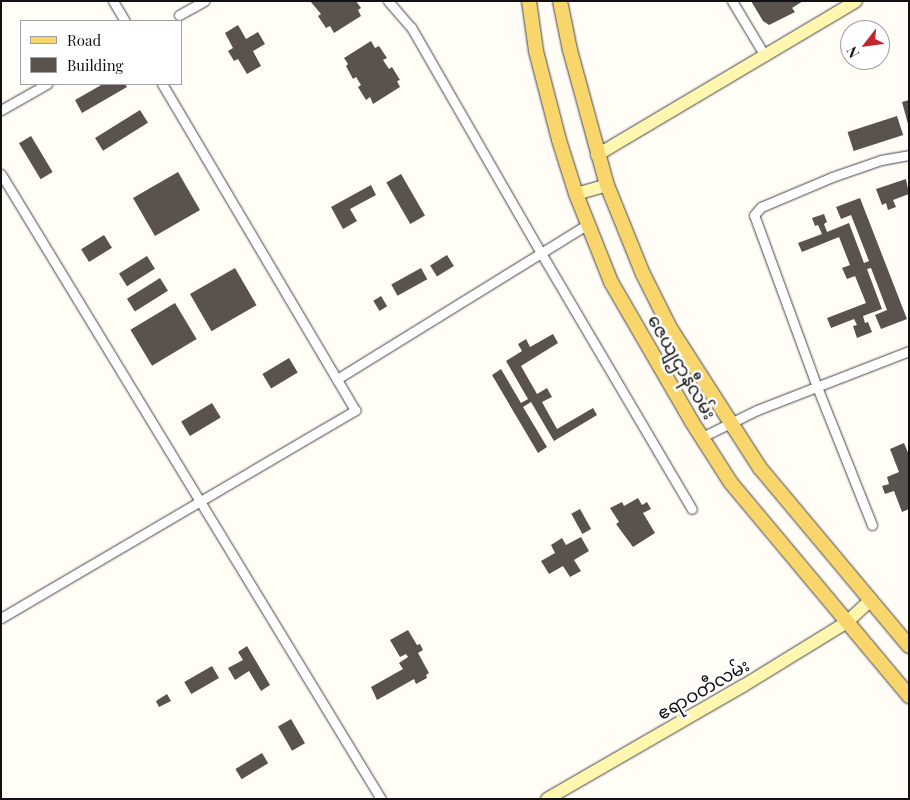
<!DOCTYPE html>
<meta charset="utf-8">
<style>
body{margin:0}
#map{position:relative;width:910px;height:800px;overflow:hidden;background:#fffdf5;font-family:"Playfair Display","Noto Sans Myanmar",serif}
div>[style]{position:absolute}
.building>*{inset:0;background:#5a524d;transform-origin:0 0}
.roads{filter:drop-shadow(0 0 1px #444) drop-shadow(0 0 1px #444)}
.street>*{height:9px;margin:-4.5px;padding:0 4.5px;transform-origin:4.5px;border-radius:4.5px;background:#fff}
.secondary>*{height:12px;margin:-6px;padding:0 6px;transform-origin:6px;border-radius:6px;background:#fff6b0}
.primary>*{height:14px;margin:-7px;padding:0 7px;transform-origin:7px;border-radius:7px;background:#f9d66b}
span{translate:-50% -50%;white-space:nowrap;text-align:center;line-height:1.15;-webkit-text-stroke:5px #fff;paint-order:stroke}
.street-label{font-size:18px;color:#111}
.frame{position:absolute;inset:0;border:2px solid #111;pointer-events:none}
.legend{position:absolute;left:20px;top:20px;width:162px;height:65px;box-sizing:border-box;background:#fff;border:1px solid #a0a0a0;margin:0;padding:6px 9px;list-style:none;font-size:15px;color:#111}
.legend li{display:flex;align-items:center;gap:10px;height:25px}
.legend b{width:25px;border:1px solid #a0a0a0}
.north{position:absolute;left:840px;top:20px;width:50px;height:50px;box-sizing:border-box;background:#fff;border:1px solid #a0a0a0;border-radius:50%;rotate:240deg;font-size:14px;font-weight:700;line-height:20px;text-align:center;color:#111}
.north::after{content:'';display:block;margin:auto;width:18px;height:22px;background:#c4262e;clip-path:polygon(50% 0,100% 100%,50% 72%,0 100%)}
</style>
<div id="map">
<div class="building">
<div style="clip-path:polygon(310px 1px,356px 1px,361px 8px,358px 10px,361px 16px,334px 33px,330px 26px,326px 28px,318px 16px,321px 14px)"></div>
<div style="clip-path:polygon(751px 1px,803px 1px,792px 8px,795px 12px,769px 25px,763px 21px)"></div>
<div style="clip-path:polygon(238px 25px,246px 39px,258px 32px,265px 44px,253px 51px,261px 66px,247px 74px,238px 59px,234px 61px,228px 51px,233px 48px,225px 33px)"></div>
<div style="clip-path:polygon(371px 41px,375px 48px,379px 46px,387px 58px,383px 60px,389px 69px,392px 67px,400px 80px,397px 81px,400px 87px,373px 104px,370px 97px,366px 100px,358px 87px,361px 85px,356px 77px,353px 79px,346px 66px,348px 64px,344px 58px)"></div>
<div style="clip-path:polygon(103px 84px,125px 84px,127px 87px,82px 113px,75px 100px)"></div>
<div style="clip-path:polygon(909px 100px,909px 124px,908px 124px,902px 102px)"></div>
<div style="left:140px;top:110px;width:15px;height:53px;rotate:58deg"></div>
<div style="left:897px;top:116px;width:20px;height:52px;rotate:72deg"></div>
<div style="left:31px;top:136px;width:42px;height:14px;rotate:59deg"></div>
<div style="left:178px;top:172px;width:44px;height:52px;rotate:60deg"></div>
<div style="left:401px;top:174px;width:48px;height:17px;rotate:60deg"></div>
<div style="clip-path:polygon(906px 179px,909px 194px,893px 200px,896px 207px,888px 210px,886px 203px,882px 205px,876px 189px)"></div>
<div style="clip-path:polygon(371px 185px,376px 195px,350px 209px,357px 221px,343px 229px,331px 207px)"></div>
<div style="clip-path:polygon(860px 198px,907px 319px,881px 329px,875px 315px,887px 310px,871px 268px,867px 269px,882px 309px,863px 316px,865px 323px,868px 322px,872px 332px,857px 338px,853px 326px,857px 325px,854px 319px,831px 328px,827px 318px,866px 303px,855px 276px,847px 279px,842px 268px,850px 265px,839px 237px,802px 252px,798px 243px,822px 234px,818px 225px,815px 226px,812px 218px,824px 214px,827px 222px,824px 224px,827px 232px,849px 223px,864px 263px,869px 261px,851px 215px,841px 219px,836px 207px)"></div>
<div style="left:104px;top:235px;width:15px;height:27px;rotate:58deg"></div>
<div style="left:447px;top:255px;width:13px;height:20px;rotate:58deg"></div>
<div style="left:147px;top:256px;width:15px;height:33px;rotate:58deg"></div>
<div style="left:235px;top:268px;width:43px;height:52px;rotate:60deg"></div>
<div style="left:421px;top:268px;width:13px;height:34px;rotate:61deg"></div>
<div style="left:160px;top:278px;width:15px;height:39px;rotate:58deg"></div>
<div style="left:381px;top:296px;width:12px;height:9px;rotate:59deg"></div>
<div style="left:175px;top:303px;width:42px;height:52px;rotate:59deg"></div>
<div style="clip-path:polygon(553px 334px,558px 343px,521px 366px,537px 394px,547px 388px,552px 397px,542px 402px,557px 429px,593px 408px,597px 415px,554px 441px,531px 402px,523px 407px,547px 447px,538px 453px,492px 375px,501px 369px,521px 403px,528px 399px,506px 361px,522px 351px,518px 344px,526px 339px,530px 347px)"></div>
<div style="left:289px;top:358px;width:17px;height:31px;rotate:59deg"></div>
<div style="left:212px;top:403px;width:17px;height:36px;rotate:59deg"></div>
<div style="clip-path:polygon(904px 443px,909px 455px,909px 509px,902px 512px,894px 491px,885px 494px,882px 486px,889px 484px,887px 477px,899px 472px,890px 449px)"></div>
<div style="clip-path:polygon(638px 498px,642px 505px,647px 502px,651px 509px,643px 513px,655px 533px,633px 547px,616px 524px,619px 522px,610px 508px,622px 502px,624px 506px)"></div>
<div style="left:580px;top:509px;width:23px;height:10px;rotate:61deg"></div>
<div style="clip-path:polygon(581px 537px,589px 551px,574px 560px,581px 571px,570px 577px,563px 566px,549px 574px,541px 561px,555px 553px,551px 545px,562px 538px,566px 545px)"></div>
<div style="clip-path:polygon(408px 630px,417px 645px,420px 644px,423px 650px,418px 653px,429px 673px,426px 675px,427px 678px,416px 684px,414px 679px,377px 700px,371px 687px,403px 669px,399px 663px,408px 657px,406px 654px,400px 657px,390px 640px)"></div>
<div style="clip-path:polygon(247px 646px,270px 685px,261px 691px,249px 671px,235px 680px,228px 668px,243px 660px,238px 652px)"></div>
<div style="left:212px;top:666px;width:14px;height:32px;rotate:60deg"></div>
<div style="clip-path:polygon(167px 694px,171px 701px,159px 707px,156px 701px)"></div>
<div style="left:291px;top:719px;width:28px;height:15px;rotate:60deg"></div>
<div style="left:262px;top:753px;width:12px;height:31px;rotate:59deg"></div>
</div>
<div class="roads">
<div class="street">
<div style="left:113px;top:1px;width:23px;rotate:59deg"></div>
<div style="left:388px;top:1px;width:35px;rotate:49deg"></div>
<div style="left:411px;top:27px;width:261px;rotate:60.1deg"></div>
<div style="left:541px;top:253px;width:297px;rotate:59.5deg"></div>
<div style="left:732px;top:1px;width:64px;rotate:59deg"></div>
<div style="left:179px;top:15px;width:29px;rotate:-29deg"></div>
<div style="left:1px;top:110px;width:53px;rotate:-29.5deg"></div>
<div style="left:1px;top:174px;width:731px;rotate:58.7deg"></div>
<div style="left:337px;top:379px;width:295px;rotate:-31.7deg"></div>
<div style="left:702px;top:437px;width:61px;rotate:-26.1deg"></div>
<div style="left:757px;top:410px;width:163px;rotate:-21.2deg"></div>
<div style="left:872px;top:525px;width:149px;rotate:-111.7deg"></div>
<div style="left:817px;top:387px;width:183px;rotate:-110.1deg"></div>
<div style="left:754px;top:215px;width:11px;rotate:-49deg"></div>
<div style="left:761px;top:207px;width:77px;rotate:-22.9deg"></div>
<div style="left:832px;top:177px;width:52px;rotate:-19.1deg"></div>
<div style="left:881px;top:160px;width:28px;rotate:-10deg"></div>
<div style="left:1px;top:618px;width:411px;rotate:-30.4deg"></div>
<div style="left:355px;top:410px;width:379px;rotate:-120.6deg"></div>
</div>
<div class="secondary">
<div style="left:597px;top:155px;width:301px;rotate:-30.7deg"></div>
<div style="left:576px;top:194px;width:32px;rotate:-16deg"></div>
<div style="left:547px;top:799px;width:226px;rotate:-30deg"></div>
<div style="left:743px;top:686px;width:122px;rotate:-31.6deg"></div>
<div style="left:847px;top:622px;width:33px;rotate:-43deg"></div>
</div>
<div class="primary">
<div style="left:529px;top:1px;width:50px;rotate:82deg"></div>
<div style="left:536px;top:51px;width:92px;rotate:75.5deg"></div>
<div style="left:559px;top:140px;width:57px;rotate:72.5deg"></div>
<div style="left:576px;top:194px;width:95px;rotate:68.3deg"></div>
<div style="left:611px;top:282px;width:162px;rotate:59.9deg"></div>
<div style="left:692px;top:422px;width:72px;rotate:57.4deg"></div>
<div style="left:731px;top:483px;width:278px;rotate:50.1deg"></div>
<div style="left:560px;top:1px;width:50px;rotate:78.5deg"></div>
<div style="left:570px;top:50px;width:140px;rotate:74.7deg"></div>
<div style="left:607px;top:185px;width:96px;rotate:68deg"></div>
<div style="left:643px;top:274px;width:60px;rotate:63.4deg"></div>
<div style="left:670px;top:328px;width:166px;rotate:57.3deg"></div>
<div style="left:760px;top:468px;width:232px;rotate:50.1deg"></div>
</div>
</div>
<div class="street-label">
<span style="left:682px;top:367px;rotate:60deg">ဇေယျဌာနီလမ်း</span>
<span style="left:703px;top:689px;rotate:-30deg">ဧရာဝတီလမ်း</span>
</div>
<div class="frame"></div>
<ul class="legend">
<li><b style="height:6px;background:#f9d66b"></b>Road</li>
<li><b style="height:14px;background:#5a524d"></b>Building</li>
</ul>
<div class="north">N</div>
</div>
